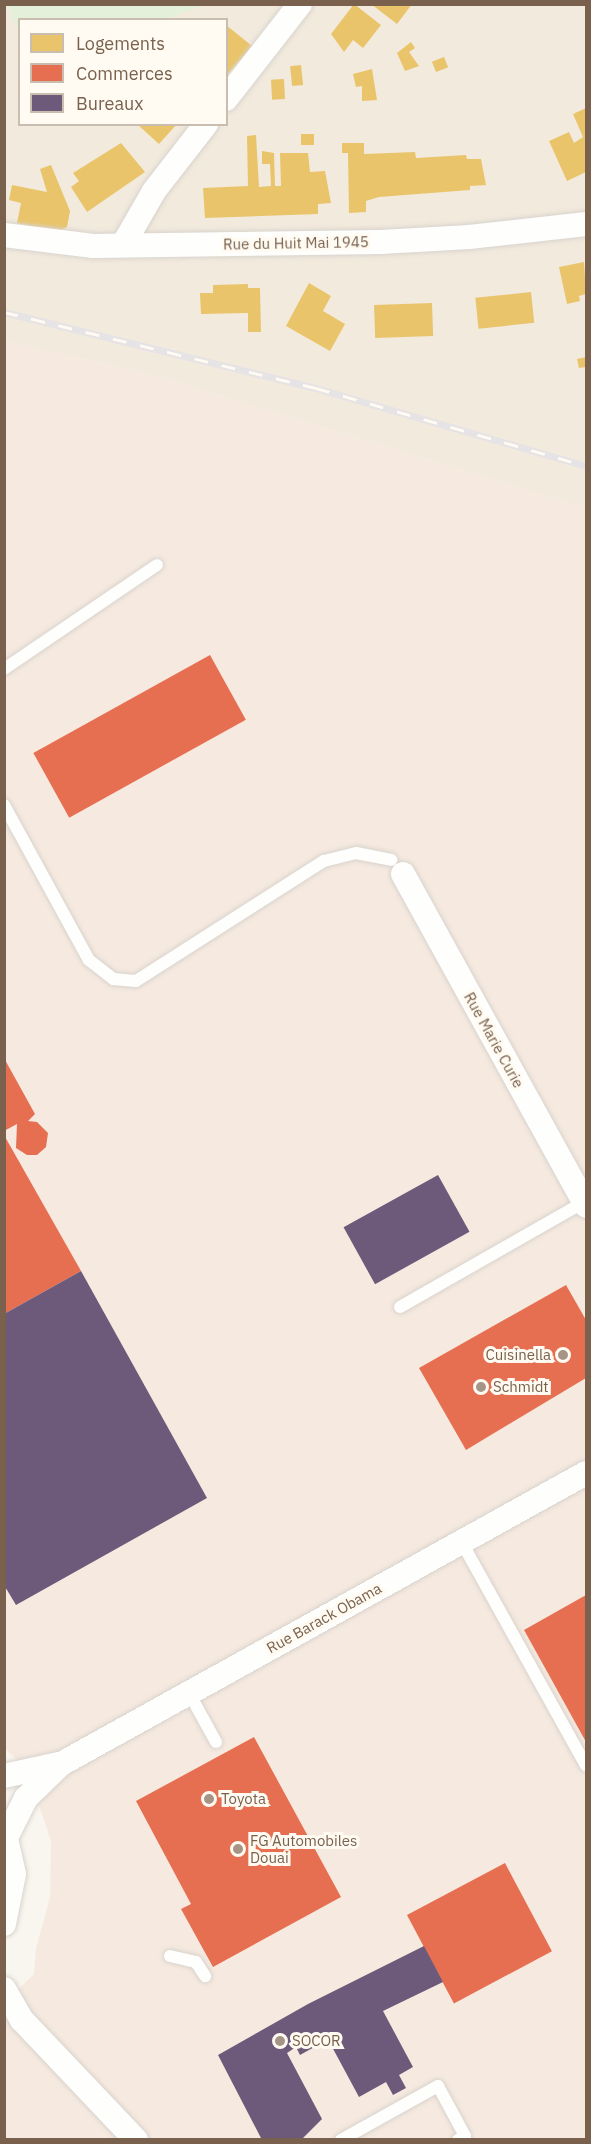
<!DOCTYPE html>
<style>
body{margin:0}
#map{position:relative;width:591px;height:2144px;overflow:hidden;background:#f9f6ef;font-family:"IBM Plex Sans",sans-serif}
div>[style]{position:absolute}
.residential>*{inset:0;background:#f2eadd}
.commercial>*{inset:0;background:#f6eae0}
.green>*{inset:0;background:#e4f0da}
.homes>*{inset:0;background:#e9c46a;transform-origin:0 0}
.shops>*{inset:0;background:#e76f51;transform-origin:0 0}
.offices>*{inset:0;background:#6d597a;transform-origin:0 0}
.roads{filter:drop-shadow(0 0 2px #d8d3cd) drop-shadow(0 0 2px #d8d3cd)}
.service>*{height:12px;margin:-6px;padding:0 6px;transform-origin:6px;border-radius:6px;background:#fefefd}
.minor>*{height:24px;margin:-12px;padding:0 12px;transform-origin:12px;border-radius:12px;background:#fefefd}
.rail>*{height:7px;margin-top:-3.5px;transform-origin:0;background:repeating-linear-gradient(90deg,#fffbf2 0 14px,#e6e3e6 0 28px);box-sizing:border-box;border-block:2px solid #e6e3e6}
.dots>*{width:16px;height:16px;translate:-50% -50%;box-sizing:border-box;border:3px solid #fffbf2;border-radius:50%}
span{translate:-50% -50%;white-space:nowrap;text-align:center;line-height:1.15;-webkit-text-stroke:6px #fffbf2;paint-order:stroke}
.street-label{font-size:15px;color:#79614d}
.poi-label{font-size:15px;color:#79614d}
.right{translate:-100% -50%;text-align:right}
.left{translate:0 -50%;text-align:left}
.frame{position:absolute;inset:0;border:6px solid #79614d;pointer-events:none}
.legend{position:absolute;left:18px;top:18px;width:210px;height:108px;box-sizing:border-box;background:#fffbf2;border:2px solid #c9bdb0;margin:0;padding:8px 10px;list-style:none;font-size:18px;color:#79614d}
.legend li{display:flex;align-items:center;gap:12px;height:30px}
.legend b{width:30px;border:2px solid #c9bdb0}
</style>
<div id="map">
<div class="residential">
<div style="clip-path:polygon(evenodd,5px 5px,586px 5px,586px 508px,153px 375px,5px 341px,5px 5px,20px 20px,226px 20px,226px 124px,20px 124px,20px 20px)"></div>
</div>
<div class="commercial">
<div style="clip-path:polygon(5px 341px,153px 375px,586px 508px,586px 2139px,5px 2139px,5px 2002px,34px 1974px,36px 1949px,50px 1897px,51px 1841px,40px 1808px,15px 1758px,5px 1749px)"></div>
</div>
<div class="green">
<div style="clip-path:polygon(7px 5px,205px 5px,166px 19px,20px 20px,19px 33px)"></div>
</div>
<div class="homes">
<div style="clip-path:polygon(354px 4px,381px 25px,363px 48px,353px 40px,344px 52px,331px 34px)"></div>
<div style="clip-path:polygon(371px 4px,412px 4px,397px 24px)"></div>
<div style="clip-path:polygon(226px 25px,252px 46px,226px 76px)"></div>
<div style="clip-path:polygon(411px 42px,415px 48px,409px 52px,419px 66px,405px 71px,397px 53px)"></div>
<div style="left:444px;top:57px;width:11px;height:13px;rotate:68deg"></div>
<div style="left:301px;top:65px;width:20px;height:11px;rotate:84deg"></div>
<div style="clip-path:polygon(372px 69px,377px 100px,362px 101px,362px 86px,356px 87px,353px 74px)"></div>
<div style="left:284px;top:79px;width:20px;height:13px;rotate:87deg"></div>
<div style="clip-path:polygon(586px 108px,586px 172px,567px 181px,549px 141px,569px 132px,574px 143px,583px 137px,573px 114px)"></div>
<div style="clip-path:polygon(137px 124px,177px 124px,159px 144px)"></div>
<div style="left:301px;top:134px;width:13px;height:11px"></div>
<div style="clip-path:polygon(256px 135px,259px 187px,271px 186px,270px 164px,262px 164px,262px 151px,274px 153px,275px 186px,281px 186px,280px 153px,308px 153px,310px 172px,325px 171px,331px 203px,318px 204px,318px 214px,205px 218px,203px 188px,248px 186px,247px 136px)"></div>
<div style="clip-path:polygon(121px 143px,145px 172px,87px 212px,71px 187px,79px 181px,73px 173px)"></div>
<div style="clip-path:polygon(342px 143px,364px 143px,364px 154px,415px 152px,416px 158px,466px 155px,467px 159px,481px 159px,486px 185px,470px 186px,470px 190px,379px 197px,366px 201px,366px 212px,349px 213px,348px 153px,342px 153px)"></div>
<div style="clip-path:polygon(51px 165px,70px 211px,67px 227px,57px 232px,17px 223px,21px 203px,9px 200px,12px 185px,47px 192px,40px 169px)"></div>
<div style="clip-path:polygon(584px 262px,586px 294px,579px 296px,580px 301px,567px 304px,559px 267px)"></div>
<div style="clip-path:polygon(309px 283px,331px 296px,323px 311px,345px 324px,330px 351px,286px 326px)"></div>
<div style="clip-path:polygon(248px 284px,248px 288px,260px 288px,261px 332px,248px 332px,248px 313px,201px 314px,200px 293px,213px 293px,213px 285px)"></div>
<div style="left:531px;top:292px;width:31px;height:56px;rotate:84deg"></div>
<div style="left:432px;top:303px;width:33px;height:58px;rotate:88deg"></div>
<div style="clip-path:polygon(586px 357px,586px 367px,579px 368px,577px 359px)"></div>
</div>
<div class="shops">
<div style="left:210px;top:655px;width:74px;height:202px;rotate:61deg"></div>
<div style="clip-path:polygon(4px 1058px,35px 1114px,28px 1121px,37px 1122px,48px 1133px,46px 1147px,37px 1155px,27px 1155px,16px 1148px,17px 1124px,4px 1131px)"></div>
<div style="clip-path:polygon(4px 1135px,81px 1271px,4px 1314px)"></div>
<div style="clip-path:polygon(566px 1285px,586px 1320px,586px 1378px,466px 1450px,419px 1368px)"></div>
<div style="clip-path:polygon(586px 1595px,586px 1742px,524px 1630px)"></div>
<div style="clip-path:polygon(254px 1737px,341px 1897px,213px 1967px,181px 1909px,191px 1904px,136px 1801px)"></div>
<div style="left:505px;top:1863px;width:100px;height:111px;rotate:62deg"></div>
</div>
<div class="offices">
<div style="left:438px;top:1175px;width:65px;height:108px;rotate:61deg"></div>
<div style="clip-path:polygon(81px 1271px,207px 1498px,16px 1605px,4px 1585px,4px 1314px)"></div>
<div style="clip-path:polygon(424px 1946px,443px 1982px,383px 2011px,413px 2067px,399px 2075px,406px 2088px,393px 2095px,386px 2082px,359px 2097px,324px 2032px,314px 2038px,318px 2045px,300px 2055px,296px 2047px,287px 2053px,322px 2119px,301px 2140px,262px 2140px,218px 2055px,308px 2004px)"></div>
</div>
<div class="roads">
<div class="service">
<div style="left:4px;top:669px;width:185px;rotate:-34.2deg"></div>
<div style="left:4px;top:805px;width:177px;rotate:61.3deg"></div>
<div style="left:89px;top:960px;width:31px;rotate:38deg"></div>
<div style="left:113px;top:979px;width:23px;rotate:5deg"></div>
<div style="left:136px;top:981px;width:223px;rotate:-32.6deg"></div>
<div style="left:324px;top:861px;width:33px;rotate:-14deg"></div>
<div style="left:356px;top:853px;width:36px;rotate:11deg"></div>
<div style="left:400px;top:1307px;width:212px;rotate:-29.7deg"></div>
<div style="left:461px;top:1541px;width:257px;rotate:60.9deg"></div>
<div style="left:189px;top:1693px;width:56px;rotate:61.1deg"></div>
<div style="left:170px;top:1956px;width:27px;rotate:13deg"></div>
<div style="left:196px;top:1962px;width:17px;rotate:57deg"></div>
<div style="left:341px;top:2140px;width:111px;rotate:-29.1deg"></div>
<div style="left:438px;top:2086px;width:57px;rotate:61.6deg"></div>
<div style="left:465px;top:2136px;width:8px;rotate:150deg"></div>
</div>
<div class="minor">
<div style="left:226px;top:99px;width:120px;rotate:-52.1deg"></div>
<div style="left:4px;top:235px;width:90px;rotate:7deg"></div>
<div style="left:93px;top:246px;width:288px;rotate:-0.8deg"></div>
<div style="left:381px;top:242px;width:88px;rotate:-3.3deg"></div>
<div style="left:469px;top:237px;width:118px;rotate:-6.3deg"></div>
<div style="left:123px;top:245px;width:62px;rotate:-60.1deg"></div>
<div style="left:154px;top:191px;width:85px;rotate:-52.2deg"></div>
<div style="left:403px;top:874px;width:379px;rotate:61.1deg"></div>
<div style="left:4px;top:1776px;width:56px;rotate:-12.3deg"></div>
<div style="left:4px;top:1830px;width:45px;rotate:77.2deg"></div>
<div style="left:14px;top:1874px;width:51px;rotate:101.3deg"></div>
<div style="left:7px;top:1836px;width:42px;rotate:-63.4deg"></div>
<div style="left:26px;top:1798px;width:49px;rotate:-44.2deg"></div>
<div style="left:61px;top:1764px;width:600px;rotate:-29deg"></div>
<div style="left:4px;top:1989px;width:36px;rotate:60deg"></div>
<div style="left:22px;top:2020px;width:166px;rotate:46.5deg"></div>
</div>
</div>
<div class="rail">
<div style="left:4px;top:312px;width:321px;rotate:13.7deg"></div>
<div style="left:316px;top:388px;width:281px;rotate:16.1deg"></div>
</div>
<div class="dots">
<div style="left:563px;top:1355px;background:#a69586"></div>
<div style="left:481px;top:1387px;background:#a69586"></div>
<div style="left:209px;top:1799px;background:#a69586"></div>
<div style="left:238px;top:1849px;background:#a69586"></div>
<div style="left:280px;top:2041px;background:#a69586"></div>
</div>
<div class="street-label">
<span style="left:296px;top:243px;rotate:-1deg">Rue du Huit Mai 1945</span>
<span style="left:494px;top:1040px;rotate:61deg">Rue Marie Curie</span>
<span style="left:324px;top:1618px;rotate:-29deg">Rue Barack Obama</span>
</div>
<div class="poi-label">
<span class="right" style="left:551px;top:1355px">Cuisinella</span>
<span class="left" style="left:493px;top:1387px">Schmidt</span>
<span class="left" style="left:221px;top:1799px">Toyota</span>
<span class="left" style="left:250px;top:1849px">FG Automobiles<br>Douai</span>
<span class="left" style="left:292px;top:2041px">SOCOR</span>
</div>
<div class="frame"></div>
<ul class="legend">
<li><b style="height:16px;background:#e9c46a"></b>Logements</li>
<li><b style="height:16px;background:#e76f51"></b>Commerces</li>
<li><b style="height:16px;background:#6d597a"></b>Bureaux</li>
</ul>
</div>
